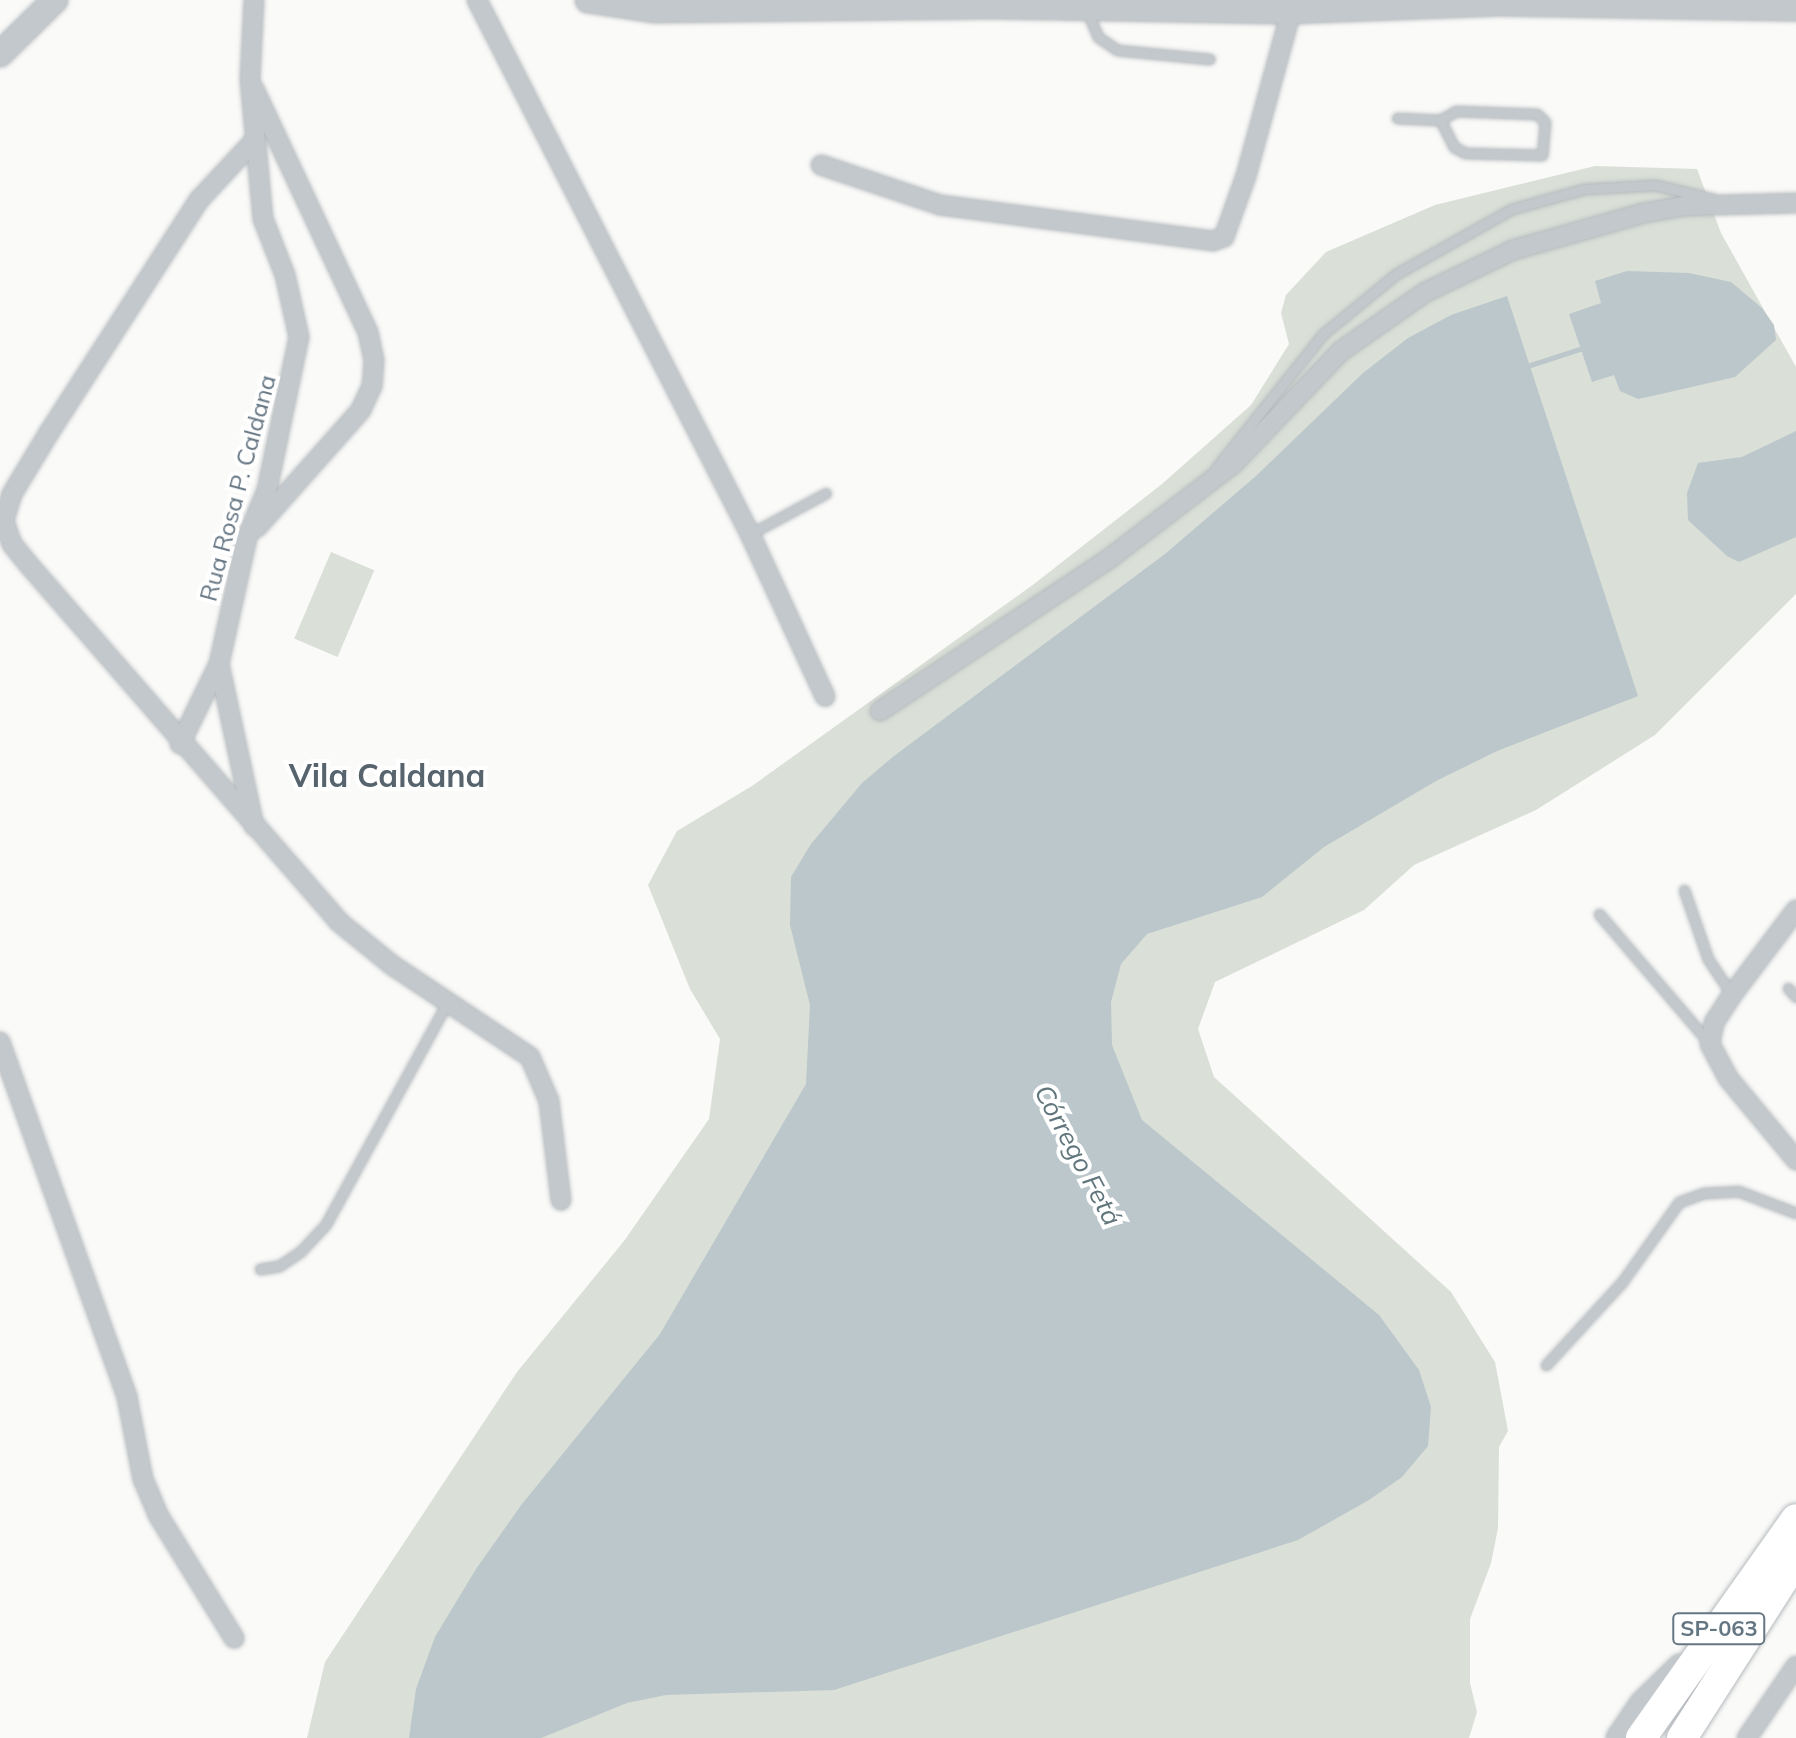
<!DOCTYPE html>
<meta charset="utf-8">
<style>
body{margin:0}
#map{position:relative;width:1796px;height:1738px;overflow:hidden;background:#fafaf8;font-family:Mulish,sans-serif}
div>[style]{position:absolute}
.green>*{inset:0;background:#dadfd7;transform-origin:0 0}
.water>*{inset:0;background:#bbc7cb}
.stream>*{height:5px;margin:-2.5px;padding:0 2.5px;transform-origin:2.5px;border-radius:2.5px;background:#bbc7cb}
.roads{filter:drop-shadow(0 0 2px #b5babe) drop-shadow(0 0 2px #b5babe)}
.service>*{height:9px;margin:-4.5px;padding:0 4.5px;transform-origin:4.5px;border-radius:4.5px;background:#c3c8cc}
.minor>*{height:18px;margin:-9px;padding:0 9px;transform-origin:9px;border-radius:9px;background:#c3c8cc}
.tertiary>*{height:24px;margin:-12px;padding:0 12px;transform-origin:12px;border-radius:12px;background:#c3c8cc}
.primary>*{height:30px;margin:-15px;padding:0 15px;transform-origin:15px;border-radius:15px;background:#fff}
span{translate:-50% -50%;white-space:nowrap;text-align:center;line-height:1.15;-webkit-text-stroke:8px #fff;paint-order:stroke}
.shield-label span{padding:2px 6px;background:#fff;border:2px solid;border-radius:6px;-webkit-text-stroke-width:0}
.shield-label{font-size:22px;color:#657683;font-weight:700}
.street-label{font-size:24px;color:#657683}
.water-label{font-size:26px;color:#60757c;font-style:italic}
.district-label{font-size:32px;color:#57646e;font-weight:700}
</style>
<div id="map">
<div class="green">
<div style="clip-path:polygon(1595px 166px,1697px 169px,1721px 233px,1796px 367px,1796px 594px,1655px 735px,1536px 810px,1414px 865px,1364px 910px,1215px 982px,1198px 1029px,1214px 1077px,1451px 1292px,1495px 1362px,1508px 1431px,1499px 1447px,1498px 1528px,1491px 1563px,1470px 1619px,1470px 1683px,1477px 1712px,1469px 1738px,307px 1738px,325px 1662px,517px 1372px,624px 1241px,709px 1119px,720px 1039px,690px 989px,648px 885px,677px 831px,752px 786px,1034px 584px,1162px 484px,1251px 405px,1289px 344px,1281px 313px,1286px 295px,1326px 252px,1435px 205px)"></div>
<div style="left:331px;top:552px;width:47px;height:94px;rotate:23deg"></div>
</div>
<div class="water">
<div style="clip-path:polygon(1627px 271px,1689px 273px,1731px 282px,1762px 308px,1774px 325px,1776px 340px,1735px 377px,1661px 394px,1638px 399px,1620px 391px,1614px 375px,1592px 382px,1569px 314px,1601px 303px,1595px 281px)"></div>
<div style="clip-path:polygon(1507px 296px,1638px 696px,1497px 751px,1436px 781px,1324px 847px,1262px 897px,1147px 934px,1121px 964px,1111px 1002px,1112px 1045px,1142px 1120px,1379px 1315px,1419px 1370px,1431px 1407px,1428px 1446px,1402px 1477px,1369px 1500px,1298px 1540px,834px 1690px,666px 1695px,627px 1703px,541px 1738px,409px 1738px,416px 1689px,435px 1637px,476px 1569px,522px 1504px,660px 1334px,806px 1084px,810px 1005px,790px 925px,791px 877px,811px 844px,862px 783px,894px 756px,1165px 554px,1256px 476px,1363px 373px,1408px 338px,1451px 315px)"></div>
<div style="clip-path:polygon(1796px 431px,1796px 537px,1739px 562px,1727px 556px,1688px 520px,1687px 493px,1698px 463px,1742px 457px)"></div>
</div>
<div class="stream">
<div style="left:1524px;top:367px;width:62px;rotate:-17.9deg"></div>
</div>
<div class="roads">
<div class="service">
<div style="left:1087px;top:11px;width:28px;rotate:67deg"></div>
<div style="left:1098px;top:37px;width:23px;rotate:34deg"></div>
<div style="left:1117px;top:50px;width:93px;rotate:5.5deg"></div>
<div style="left:1397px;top:118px;width:43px;rotate:2.7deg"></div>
<div style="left:1440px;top:120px;width:18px;rotate:-29deg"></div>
<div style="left:1456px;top:111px;width:81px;rotate:2.1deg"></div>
<div style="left:1537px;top:114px;width:11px;rotate:45deg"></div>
<div style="left:1545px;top:122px;width:33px;rotate:95deg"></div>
<div style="left:1542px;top:155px;width:77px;rotate:-178.5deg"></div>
<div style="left:1465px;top:153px;width:13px;rotate:-151deg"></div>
<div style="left:1454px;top:147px;width:30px;rotate:-117deg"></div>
<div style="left:1216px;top:468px;width:171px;rotate:-51.4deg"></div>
<div style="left:1323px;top:334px;width:94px;rotate:-39.4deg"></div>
<div style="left:1396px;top:274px;width:133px;rotate:-29.3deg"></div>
<div style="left:1512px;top:209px;width:75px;rotate:-15.5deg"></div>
<div style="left:1584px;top:189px;width:71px;rotate:-3.2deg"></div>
<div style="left:1655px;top:185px;width:61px;rotate:13.3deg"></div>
<div style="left:750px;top:534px;width:86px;rotate:-28.3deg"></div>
<div style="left:1684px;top:890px;width:73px;rotate:70.8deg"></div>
<div style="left:1708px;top:959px;width:43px;rotate:56.3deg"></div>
<div style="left:1599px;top:914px;width:171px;rotate:49.5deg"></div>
<div style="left:1788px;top:988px;width:12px;rotate:48deg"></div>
<div style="left:260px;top:1269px;width:19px;rotate:-9deg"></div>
<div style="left:279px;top:1266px;width:25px;rotate:-34deg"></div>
<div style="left:300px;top:1252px;width:38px;rotate:-47deg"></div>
<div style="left:326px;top:1224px;width:254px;rotate:-61.3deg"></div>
<div style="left:1546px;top:1365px;width:113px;rotate:-47.5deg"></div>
<div style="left:1622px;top:1282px;width:98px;rotate:-54.5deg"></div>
<div style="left:1679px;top:1202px;width:27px;rotate:-20deg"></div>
<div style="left:1704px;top:1193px;width:34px;rotate:-3deg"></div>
<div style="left:1738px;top:1191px;width:62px;rotate:20.8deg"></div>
</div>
<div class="minor">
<div style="left:477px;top:0;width:600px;rotate:62.92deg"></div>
<div style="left:750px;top:534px;width:179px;rotate:65.2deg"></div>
<div style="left:254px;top:89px;width:268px;rotate:64.9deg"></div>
<div style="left:368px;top:332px;width:29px;rotate:78deg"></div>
<div style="left:374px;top:360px;width:26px;rotate:94deg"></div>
<div style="left:372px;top:386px;width:26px;rotate:115deg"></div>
<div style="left:361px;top:410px;width:157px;rotate:131.6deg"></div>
<div style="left:253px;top:142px;width:79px;rotate:133deg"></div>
<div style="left:199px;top:200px;width:275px;rotate:122.8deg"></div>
<div style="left:50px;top:431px;width:74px;rotate:121.1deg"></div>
<div style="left:12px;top:494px;width:28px;rotate:107deg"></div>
<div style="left:4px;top:521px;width:24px;rotate:71deg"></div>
<div style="left:12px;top:544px;width:27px;rotate:51deg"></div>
<div style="left:29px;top:565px;width:473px;rotate:49deg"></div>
<div style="left:339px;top:922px;width:68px;rotate:39.1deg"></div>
<div style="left:392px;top:965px;width:166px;rotate:33.7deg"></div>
<div style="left:530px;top:1057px;width:48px;rotate:66.6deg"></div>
<div style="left:549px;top:1101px;width:100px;rotate:83.1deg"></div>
<div style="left:821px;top:165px;width:126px;rotate:18.6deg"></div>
<div style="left:940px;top:205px;width:275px;rotate:7.5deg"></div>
<div style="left:1213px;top:241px;width:12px;rotate:-20deg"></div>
<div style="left:1224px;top:237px;width:65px;rotate:-70.2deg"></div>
<div style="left:1246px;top:176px;width:171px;rotate:-74.7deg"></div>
<div style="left:219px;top:664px;width:166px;rotate:77.8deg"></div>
<div style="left:880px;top:711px;width:275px;rotate:-33.6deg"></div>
<div style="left:1109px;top:559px;width:156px;rotate:-37.5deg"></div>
<div style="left:1233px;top:464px;width:156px;rotate:-46.3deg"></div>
<div style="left:1341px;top:351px;width:103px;rotate:-34.8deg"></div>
<div style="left:1426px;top:292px;width:97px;rotate:-25.8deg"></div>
<div style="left:1513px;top:250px;width:136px;rotate:-15.8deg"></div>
<div style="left:1644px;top:213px;width:40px;rotate:-10deg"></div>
<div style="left:1683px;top:206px;width:113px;rotate:-1.5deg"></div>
<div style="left:180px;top:744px;width:89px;rotate:-64deg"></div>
<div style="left:219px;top:664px;width:129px;rotate:-77.5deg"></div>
<div style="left:247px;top:538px;width:52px;rotate:-67.4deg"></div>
<div style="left:267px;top:490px;width:156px;rotate:-78.2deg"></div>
<div style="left:299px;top:337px;width:64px;rotate:-102.7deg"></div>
<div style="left:285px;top:275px;width:60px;rotate:-111.4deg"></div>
<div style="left:263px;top:219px;width:141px;rotate:-95.3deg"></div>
<div style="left:250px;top:79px;width:79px;rotate:-87.1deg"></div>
<div style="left:1796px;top:910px;width:106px;rotate:127deg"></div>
<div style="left:1732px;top:995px;width:33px;rotate:123deg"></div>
<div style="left:1714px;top:1023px;width:21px;rotate:101deg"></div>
<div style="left:1710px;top:1044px;width:38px;rotate:62deg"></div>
<div style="left:1728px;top:1078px;width:107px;rotate:50.3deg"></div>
<div style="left:0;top:1042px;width:377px;rotate:70.3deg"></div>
<div style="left:127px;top:1397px;width:84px;rotate:79deg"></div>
<div style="left:143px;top:1479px;width:39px;rotate:67deg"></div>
<div style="left:158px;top:1515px;width:145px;rotate:58.3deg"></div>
<div style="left:1747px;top:1738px;width:87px;rotate:-55.8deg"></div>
</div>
<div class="tertiary">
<div style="left:588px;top:0;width:68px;rotate:8.5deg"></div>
<div style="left:655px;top:10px;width:336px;rotate:-0.7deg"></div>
<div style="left:991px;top:6px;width:300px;rotate:1deg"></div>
<div style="left:1291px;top:11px;width:204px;rotate:-2.2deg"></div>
<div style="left:1495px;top:3px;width:301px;rotate:1deg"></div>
<div style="left:0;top:54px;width:77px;rotate:-44.5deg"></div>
<div style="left:1619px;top:1738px;width:42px;rotate:-55.6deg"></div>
<div style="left:1643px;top:1703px;width:52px;rotate:-44.2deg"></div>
</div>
<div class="primary">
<div style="left:1641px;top:1738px;width:268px;rotate:-54.7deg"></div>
<div style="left:1682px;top:1738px;width:211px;rotate:-57.4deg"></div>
</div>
</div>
<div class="shield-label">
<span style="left:1719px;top:1629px">SP-063</span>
</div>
<div class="street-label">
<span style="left:238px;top:488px;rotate:-75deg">Rua Rosa P. Caldana</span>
</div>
<div class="water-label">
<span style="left:1078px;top:1155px;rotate:62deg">Córrego Fetá</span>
</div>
<div class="district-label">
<span style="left:387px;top:775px">Vila Caldana</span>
</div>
</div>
